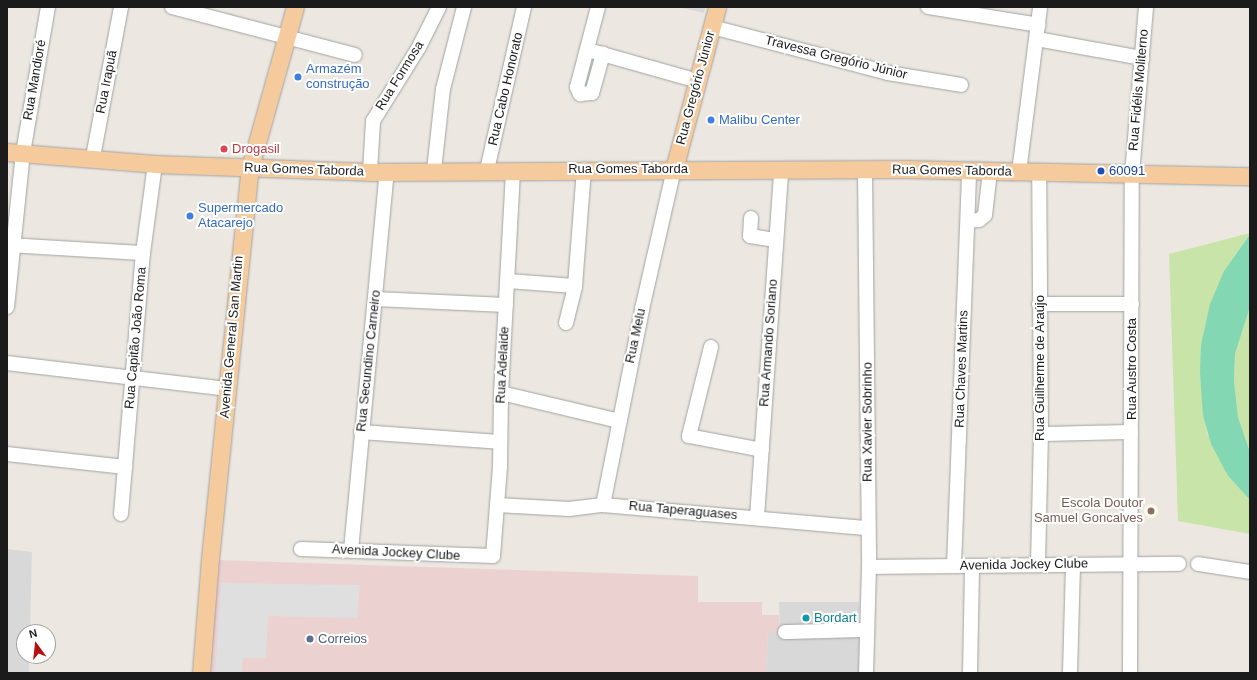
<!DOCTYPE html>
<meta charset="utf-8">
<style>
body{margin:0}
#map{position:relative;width:1257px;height:680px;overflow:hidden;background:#ece8e1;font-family:Arial,sans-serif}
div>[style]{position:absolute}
.residential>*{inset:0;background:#d9d8d8}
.commercial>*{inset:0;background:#ecd1d1}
.education>*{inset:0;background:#fcfbda}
.round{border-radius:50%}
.grass>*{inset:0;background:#c9e4a9}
.park>*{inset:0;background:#bff5c1}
.pitch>*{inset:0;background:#83d7b3}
.parking>*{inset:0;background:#dfdfdf}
.roads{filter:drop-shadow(0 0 1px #a2a2a2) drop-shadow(0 0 1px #a2a2a2)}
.minor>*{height:14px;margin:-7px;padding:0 7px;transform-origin:7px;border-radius:7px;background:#fff}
.major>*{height:17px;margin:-8.5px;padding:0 8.5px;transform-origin:8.5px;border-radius:8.5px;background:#f5cb9d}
.dots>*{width:11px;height:11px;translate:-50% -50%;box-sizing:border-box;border:2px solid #fff;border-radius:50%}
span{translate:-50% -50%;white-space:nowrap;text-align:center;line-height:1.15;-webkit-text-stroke:4px #fff;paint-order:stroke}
.street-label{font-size:13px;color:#1b1b1b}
.shop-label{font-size:13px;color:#366cbe}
.left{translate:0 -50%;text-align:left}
.health-label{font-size:13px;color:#be3a42}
.transit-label{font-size:13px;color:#164399}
.education-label{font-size:13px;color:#785e54}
.right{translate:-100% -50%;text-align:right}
.culture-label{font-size:13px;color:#0d838f}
.service-label{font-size:13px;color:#4e5e75}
.frame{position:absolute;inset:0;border:8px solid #1b1b1b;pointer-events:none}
.north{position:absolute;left:16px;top:624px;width:40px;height:40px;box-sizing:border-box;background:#fff;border:1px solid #a4a4a4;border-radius:50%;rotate:345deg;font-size:11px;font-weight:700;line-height:16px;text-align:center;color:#1b1b1b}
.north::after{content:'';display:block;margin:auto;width:14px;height:18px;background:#b90d14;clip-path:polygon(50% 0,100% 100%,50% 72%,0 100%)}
</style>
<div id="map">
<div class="residential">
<div style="clip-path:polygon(678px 7px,705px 7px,704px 13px)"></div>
<div style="clip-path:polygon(7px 549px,32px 552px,30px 632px,24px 632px,24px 656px,29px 656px,29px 673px,7px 673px)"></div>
<div style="clip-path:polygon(779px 602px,859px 602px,859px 673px,766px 673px,768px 633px,780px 633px)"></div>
</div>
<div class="commercial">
<div style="clip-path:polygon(216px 560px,698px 576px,698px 602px,762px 602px,762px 615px,779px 615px,780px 633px,768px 633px,766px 673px,211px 673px)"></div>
</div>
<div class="education">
<div class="round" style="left:1144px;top:504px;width:14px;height:14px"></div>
</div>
<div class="grass">
<div style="clip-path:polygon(1250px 233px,1224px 271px,1200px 373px,1207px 432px,1228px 476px,1250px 500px,1250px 534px,1178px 521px,1169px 254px)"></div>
<div style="clip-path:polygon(1250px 307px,1250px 452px,1238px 417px,1234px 381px,1235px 354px)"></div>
</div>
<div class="park">
<div style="clip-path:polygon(591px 54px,600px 56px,588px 89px,584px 85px)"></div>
</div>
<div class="pitch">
<div style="clip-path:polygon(1250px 234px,1250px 307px,1235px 354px,1234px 381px,1238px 417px,1250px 452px,1250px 500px,1228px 476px,1211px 444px,1203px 415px,1200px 373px,1201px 345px,1210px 304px,1224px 271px)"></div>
</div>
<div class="parking">
<div style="clip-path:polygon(221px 583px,360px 585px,357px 618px,268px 616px,266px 658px,243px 658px,242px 673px,215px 673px)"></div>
</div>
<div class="roads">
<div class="minor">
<div style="left:172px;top:7px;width:189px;rotate:14.7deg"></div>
<div style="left:598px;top:7px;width:83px;rotate:104.7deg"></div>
<div style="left:577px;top:87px;width:8px;rotate:67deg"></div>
<div style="left:580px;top:94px;width:12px;rotate:-5deg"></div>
<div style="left:592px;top:93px;width:41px;rotate:-74.2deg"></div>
<div style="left:928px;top:7px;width:112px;rotate:9.2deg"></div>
<div style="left:712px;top:27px;width:182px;rotate:14.6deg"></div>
<div style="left:888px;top:73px;width:74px;rotate:9.3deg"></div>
<div style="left:1037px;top:39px;width:107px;rotate:10.3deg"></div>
<div style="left:595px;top:52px;width:107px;rotate:15.7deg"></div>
<div style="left:93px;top:157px;width:153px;rotate:-79.4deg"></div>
<div style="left:434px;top:170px;width:81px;rotate:-83.7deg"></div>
<div style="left:443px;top:89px;width:85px;rotate:-75.6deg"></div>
<div style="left:487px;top:170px;width:167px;rotate:-77.2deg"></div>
<div style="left:865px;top:170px;width:397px;rotate:89.4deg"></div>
<div style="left:869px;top:567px;width:106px;rotate:91.6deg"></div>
<div style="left:370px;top:172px;width:51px;rotate:-86.6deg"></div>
<div style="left:373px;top:121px;width:87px;rotate:-58.1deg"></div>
<div style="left:419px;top:47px;width:45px;rotate:-63.4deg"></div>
<div style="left:1019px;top:172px;width:166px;rotate:-82.7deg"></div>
<div style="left:751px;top:218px;width:18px;rotate:93deg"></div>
<div style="left:750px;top:236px;width:26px;rotate:9deg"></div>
<div style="left:968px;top:221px;width:11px;rotate:-5deg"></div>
<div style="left:979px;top:220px;width:8px;rotate:-40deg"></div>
<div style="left:985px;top:215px;width:44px;rotate:-83.5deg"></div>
<div style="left:7px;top:245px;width:136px;rotate:3.4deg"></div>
<div style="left:508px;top:281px;width:67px;rotate:4.3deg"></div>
<div style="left:375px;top:299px;width:131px;rotate:2.6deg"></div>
<div style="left:1039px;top:304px;width:93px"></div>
<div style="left:7px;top:307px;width:155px;rotate:-84.1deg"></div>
<div style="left:23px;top:153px;width:148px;rotate:-80.3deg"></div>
<div style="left:566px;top:323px;width:38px;rotate:-76deg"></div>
<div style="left:575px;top:286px;width:117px;rotate:-85.6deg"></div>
<div style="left:711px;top:347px;width:92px;rotate:103.9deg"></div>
<div style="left:689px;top:436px;width:74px;rotate:10.9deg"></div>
<div style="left:7px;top:363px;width:223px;rotate:6.7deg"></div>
<div style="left:501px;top:393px;width:121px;rotate:13.3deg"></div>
<div style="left:361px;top:432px;width:138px;rotate:4.1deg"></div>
<div style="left:1041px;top:434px;width:90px;rotate:-1.3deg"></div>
<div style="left:7px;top:454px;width:119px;rotate:6.3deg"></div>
<div style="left:497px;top:505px;width:72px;rotate:3.2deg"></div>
<div style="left:569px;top:509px;width:34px;rotate:-7deg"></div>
<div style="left:603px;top:505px;width:266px;rotate:5deg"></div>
<div style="left:603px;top:505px;width:200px;rotate:-78.7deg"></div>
<div style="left:642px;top:309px;width:144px;rotate:-77.1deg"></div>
<div style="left:121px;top:514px;width:262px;rotate:-85.2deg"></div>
<div style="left:143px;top:253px;width:90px;rotate:-82.3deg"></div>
<div style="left:757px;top:517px;width:348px;rotate:-86deg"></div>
<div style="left:301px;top:549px;width:192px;rotate:2.1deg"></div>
<div style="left:493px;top:556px;width:89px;rotate:-85.5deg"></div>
<div style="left:500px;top:467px;width:74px;rotate:-89.2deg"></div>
<div style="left:501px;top:393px;width:222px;rotate:-86.9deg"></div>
<div style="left:351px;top:550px;width:380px;rotate:-84.6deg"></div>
<div style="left:1038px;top:564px;width:130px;rotate:-88.7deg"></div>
<div style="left:1041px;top:434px;width:262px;rotate:-90.4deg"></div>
<div style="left:1198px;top:564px;width:53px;rotate:8.7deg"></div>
<div style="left:954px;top:566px;width:395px;rotate:-87.8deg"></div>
<div style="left:869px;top:567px;width:310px;rotate:-0.6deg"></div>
<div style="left:785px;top:632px;width:81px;rotate:-1.4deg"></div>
<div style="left:970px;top:673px;width:107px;rotate:-88.9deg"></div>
<div style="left:1070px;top:673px;width:109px;rotate:-88.4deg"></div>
<div style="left:1130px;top:673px;width:499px;rotate:-89.8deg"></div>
<div style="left:1132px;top:174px;width:168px;rotate:-85.2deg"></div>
</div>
<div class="major">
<div style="left:7px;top:152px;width:148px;rotate:4.6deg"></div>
<div style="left:155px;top:164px;width:215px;rotate:2.1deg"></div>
<div style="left:370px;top:172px;width:535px;rotate:-0.32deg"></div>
<div style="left:905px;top:169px;width:345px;rotate:1.2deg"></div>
<div style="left:674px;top:169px;width:168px;rotate:-75.1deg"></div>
<div style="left:201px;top:673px;width:114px;rotate:-85.5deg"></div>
<div style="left:210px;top:559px;width:393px;rotate:-84.2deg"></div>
<div style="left:250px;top:168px;width:167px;rotate:-74.4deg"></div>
</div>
</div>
<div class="dots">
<div style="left:298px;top:77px;background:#3f7fe0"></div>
<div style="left:711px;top:120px;background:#3f7fe0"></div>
<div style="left:224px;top:149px;background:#e0444e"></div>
<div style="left:1101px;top:171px;background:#1a4fb4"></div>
<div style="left:190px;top:216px;background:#3f7fe0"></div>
<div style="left:1151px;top:511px;background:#8d6e63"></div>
<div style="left:806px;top:618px;background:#0f9aa8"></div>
<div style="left:310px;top:639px;background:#5c6f8a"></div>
</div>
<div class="street-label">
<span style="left:836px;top:58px;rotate:14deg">Travessa Gregório Júnior</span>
<span style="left:400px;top:76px;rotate:-58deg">Rua Formosa</span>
<span style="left:35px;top:80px;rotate:-80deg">Rua Mandioré</span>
<span style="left:107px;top:82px;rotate:-79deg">Rua Irapuã</span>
<span style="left:696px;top:88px;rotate:-75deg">Rua Gregório Júnior</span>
<span style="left:506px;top:89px;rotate:-77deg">Rua Cabo Honorato</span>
<span style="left:1139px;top:90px;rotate:-85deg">Rua Fidélis Moliterno</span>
<span style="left:628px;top:169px">Rua Gomes Taborda</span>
<span style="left:304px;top:170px;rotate:2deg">Rua Gomes Taborda</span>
<span style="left:952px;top:171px;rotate:1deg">Rua Gomes Taborda</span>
<span style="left:636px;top:336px;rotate:-78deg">Rua Melu</span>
<span style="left:232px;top:337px;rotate:-85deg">Avenida General San Martin</span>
<span style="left:136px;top:338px;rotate:-85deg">Rua Capitão João Roma</span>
<span style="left:769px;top:343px;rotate:-86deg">Rua Armando Soriano</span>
<span style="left:369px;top:361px;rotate:-84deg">Rua Secundino Carneiro</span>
<span style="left:503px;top:365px;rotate:-87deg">Rua Adelaide</span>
<span style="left:1040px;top:368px;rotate:-90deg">Rua Guilherme de Araújo</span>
<span style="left:962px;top:369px;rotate:-88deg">Rua Chaves Martins</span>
<span style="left:1132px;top:369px;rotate:-90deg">Rua Austro Costa</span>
<span style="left:868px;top:422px;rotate:-90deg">Rua Xavier Sobrinho</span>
<span style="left:683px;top:511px;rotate:5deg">Rua Taperaguases</span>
<span style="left:396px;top:553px;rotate:3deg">Avenida Jockey Clube</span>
<span style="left:1024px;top:565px;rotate:-1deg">Avenida Jockey Clube</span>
</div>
<div class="shop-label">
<span class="left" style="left:306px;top:77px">Armazém<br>construção</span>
<span class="left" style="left:719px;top:120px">Malibu Center</span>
<span class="left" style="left:198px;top:216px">Supermercado<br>Atacarejo</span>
</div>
<div class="health-label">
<span class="left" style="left:232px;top:149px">Drogasil</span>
</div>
<div class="transit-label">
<span class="left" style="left:1109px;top:171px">60091</span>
</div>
<div class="education-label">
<span class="right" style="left:1143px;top:511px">Escola Doutor<br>Samuel Goncalves</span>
</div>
<div class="culture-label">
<span class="left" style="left:814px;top:618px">Bordart</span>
</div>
<div class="service-label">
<span class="left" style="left:318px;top:639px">Correios</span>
</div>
<div class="frame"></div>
<div class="north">N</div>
</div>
